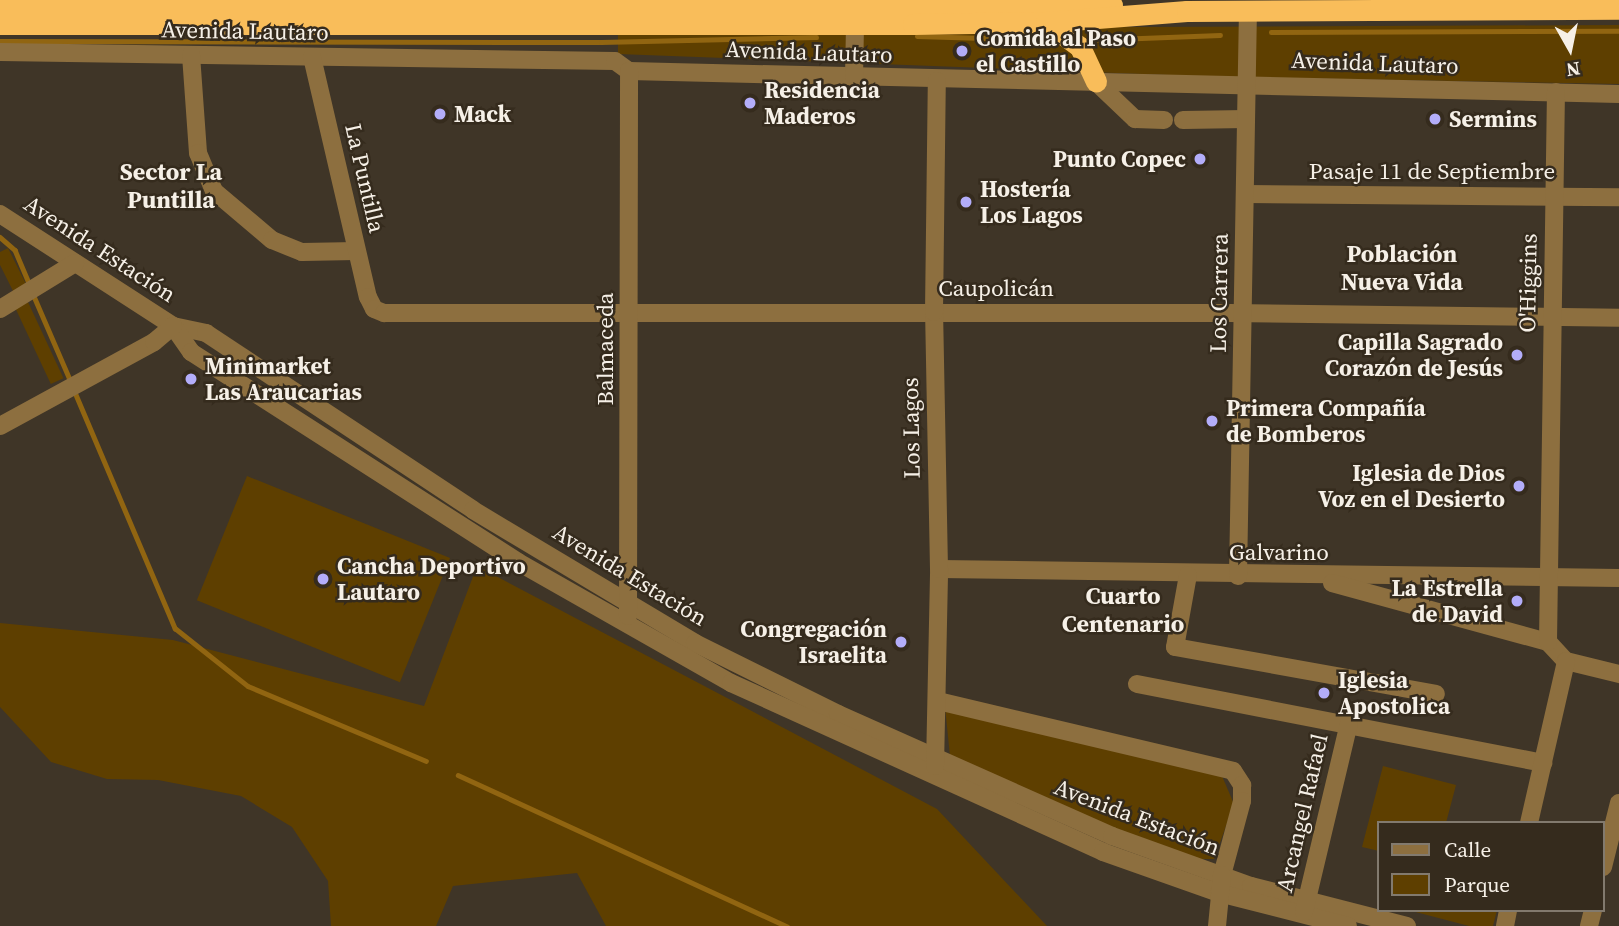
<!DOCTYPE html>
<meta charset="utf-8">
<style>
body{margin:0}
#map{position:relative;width:1619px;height:926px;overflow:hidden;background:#3f3527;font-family:"Source Serif 4",serif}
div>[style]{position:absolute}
.green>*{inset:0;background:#5e3f00;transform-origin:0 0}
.stream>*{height:4.5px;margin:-2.25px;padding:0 2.25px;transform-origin:2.25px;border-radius:2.25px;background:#916511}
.minor>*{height:18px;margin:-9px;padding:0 9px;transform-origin:9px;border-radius:9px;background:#8d6f3f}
.highway>*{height:21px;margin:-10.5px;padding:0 10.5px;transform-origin:10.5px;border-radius:10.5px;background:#f9bd5a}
.dots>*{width:19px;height:19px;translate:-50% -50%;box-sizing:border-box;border:4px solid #352b1d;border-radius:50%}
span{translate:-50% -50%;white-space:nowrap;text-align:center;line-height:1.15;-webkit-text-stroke:5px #352b1d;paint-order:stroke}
.street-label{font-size:23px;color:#f6f0e7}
.poi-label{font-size:23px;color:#f6f0e7;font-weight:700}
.left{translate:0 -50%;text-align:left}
.right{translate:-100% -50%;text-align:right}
.neighbourhood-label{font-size:24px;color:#f6f0e7;font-weight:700}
.legend{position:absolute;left:1377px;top:821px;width:228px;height:91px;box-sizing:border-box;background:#352b1d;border:2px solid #827a6e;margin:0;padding:9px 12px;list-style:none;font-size:21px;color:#f6f0e7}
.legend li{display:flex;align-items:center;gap:14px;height:35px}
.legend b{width:35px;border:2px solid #827a6e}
.north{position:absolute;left:1535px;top:14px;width:70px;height:70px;-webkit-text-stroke:5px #352b1d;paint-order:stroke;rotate:171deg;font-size:19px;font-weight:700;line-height:28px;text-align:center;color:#f6f0e7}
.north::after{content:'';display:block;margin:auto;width:24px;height:32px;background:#f6f0e7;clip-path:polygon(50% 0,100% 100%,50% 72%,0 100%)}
</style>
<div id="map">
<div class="green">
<div style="clip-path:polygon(1619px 25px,1619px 84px,1222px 77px,618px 54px,618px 29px)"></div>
<div style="clip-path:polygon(8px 248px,27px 286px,14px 293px,0 265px,0 252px)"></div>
<div style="left:28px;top:302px;width:84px;height:14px;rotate:65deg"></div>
<div style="left:247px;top:476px;width:219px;height:134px;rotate:22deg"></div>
<div style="clip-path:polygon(477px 566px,937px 809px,1047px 926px,606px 926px,577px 873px,453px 886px,436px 926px,331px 926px,328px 881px,292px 827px,241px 796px,158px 780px,107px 779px,51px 762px,0 707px,0 623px,173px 640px,424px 706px)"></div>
<div style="clip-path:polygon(945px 707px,1222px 776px,1234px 804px,1214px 859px,1196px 859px,1136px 838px,950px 756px)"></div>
<div style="clip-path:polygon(1383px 766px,1456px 785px,1446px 823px,1379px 823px,1379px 851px,1362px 847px)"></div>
<div style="clip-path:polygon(1408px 910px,1497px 910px,1493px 926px,1469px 926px)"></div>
</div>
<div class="stream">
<div style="left:1271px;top:32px;width:348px;rotate:-0.2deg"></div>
<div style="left:917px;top:36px;width:137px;rotate:1.7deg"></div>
<div style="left:1089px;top:40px;width:131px;rotate:-2.2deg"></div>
<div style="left:0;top:41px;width:601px;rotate:0.1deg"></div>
<div style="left:601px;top:42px;width:215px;rotate:-1.3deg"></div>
<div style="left:0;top:237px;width:20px;rotate:41deg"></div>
<div style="left:15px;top:250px;width:38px;rotate:67deg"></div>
<div style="left:33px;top:294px;width:96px;rotate:66.6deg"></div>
<div style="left:74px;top:390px;width:259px;rotate:67deg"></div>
<div style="left:175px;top:628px;width:93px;rotate:38.5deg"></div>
<div style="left:248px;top:686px;width:193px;rotate:22.8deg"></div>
<div style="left:458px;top:775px;width:362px;rotate:24.7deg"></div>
</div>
<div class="minor">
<div style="left:0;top:52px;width:615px;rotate:0.84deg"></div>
<div style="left:615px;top:61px;width:17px;rotate:36deg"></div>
<div style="left:629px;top:71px;width:990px;rotate:1.33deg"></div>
<div style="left:191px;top:55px;width:98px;rotate:85.9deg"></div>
<div style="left:198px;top:153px;width:41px;rotate:67.2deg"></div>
<div style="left:214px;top:191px;width:76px;rotate:40.2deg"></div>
<div style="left:272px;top:240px;width:32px;rotate:22deg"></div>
<div style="left:302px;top:252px;width:54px;rotate:-1.1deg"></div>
<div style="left:312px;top:57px;width:246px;rotate:76.9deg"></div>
<div style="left:368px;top:297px;width:13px;rotate:63deg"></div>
<div style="left:374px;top:309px;width:11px;rotate:22deg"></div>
<div style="left:384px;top:313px;width:845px"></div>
<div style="left:1229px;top:313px;width:390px;rotate:0.7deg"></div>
<div style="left:854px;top:78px;width:54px;rotate:-88.9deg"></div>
<div style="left:1096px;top:82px;width:54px;rotate:43.5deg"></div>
<div style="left:1135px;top:119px;width:29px;rotate:2deg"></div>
<div style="left:1183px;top:120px;width:63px;rotate:-0.9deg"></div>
<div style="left:1245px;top:194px;width:374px;rotate:0.5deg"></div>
<div style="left:0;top:214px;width:206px;rotate:32.9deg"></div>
<div style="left:173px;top:326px;width:34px;rotate:12deg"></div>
<div style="left:206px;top:333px;width:320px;rotate:33.5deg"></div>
<div style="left:473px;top:510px;width:259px;rotate:30.9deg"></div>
<div style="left:695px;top:643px;width:160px;rotate:26.4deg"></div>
<div style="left:838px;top:714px;width:300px;rotate:24deg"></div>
<div style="left:1112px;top:836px;width:148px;rotate:19.8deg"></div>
<div style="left:1251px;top:886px;width:161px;rotate:14.4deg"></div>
<div style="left:0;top:309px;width:88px;rotate:-31.5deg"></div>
<div style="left:173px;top:326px;width:32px;rotate:55deg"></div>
<div style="left:191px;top:352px;width:389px;rotate:32.7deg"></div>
<div style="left:518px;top:562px;width:245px;rotate:29.6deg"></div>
<div style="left:731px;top:683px;width:409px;rotate:24.4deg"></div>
<div style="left:1103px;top:852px;width:123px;rotate:19.5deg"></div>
<div style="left:1219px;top:893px;width:133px;rotate:14.3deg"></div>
<div style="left:0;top:426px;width:175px;rotate:-28.6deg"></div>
<div style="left:154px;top:342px;width:25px;rotate:-40deg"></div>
<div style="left:939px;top:569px;width:680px;rotate:0.76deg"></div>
<div style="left:1188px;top:575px;width:73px;rotate:100.2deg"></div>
<div style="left:1175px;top:647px;width:265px;rotate:10.2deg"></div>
<div style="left:1238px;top:576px;width:565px;rotate:-88.99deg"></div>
<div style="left:1332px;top:583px;width:224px;rotate:15.3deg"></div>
<div style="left:1548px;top:642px;width:26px;rotate:47deg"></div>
<div style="left:1566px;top:661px;width:55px;rotate:13.8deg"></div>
<div style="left:628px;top:616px;width:545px;rotate:-89.89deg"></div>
<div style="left:1548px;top:642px;width:550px;rotate:-89.17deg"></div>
<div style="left:1137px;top:684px;width:414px;rotate:11deg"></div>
<div style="left:938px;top:701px;width:303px;rotate:13.3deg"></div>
<div style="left:1233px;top:771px;width:17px;rotate:57deg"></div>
<div style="left:1242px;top:785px;width:16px;rotate:90deg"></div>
<div style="left:1242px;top:801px;width:77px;rotate:105.1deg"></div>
<div style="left:1222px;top:875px;width:51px;rotate:95.6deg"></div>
<div style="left:935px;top:766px;width:197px;rotate:-88.8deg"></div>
<div style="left:939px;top:569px;width:257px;rotate:-91.1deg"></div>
<div style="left:934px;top:312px;width:231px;rotate:-89.3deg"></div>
<div style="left:1529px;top:823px;width:166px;rotate:-77.1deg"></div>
<div style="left:1603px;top:867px;width:66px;rotate:-76deg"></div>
<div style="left:1304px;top:912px;width:194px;rotate:-76.6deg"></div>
<div style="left:1505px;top:926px;width:16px;rotate:-79deg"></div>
<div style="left:1589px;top:926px;width:16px;rotate:-76deg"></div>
</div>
<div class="highway">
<div style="left:0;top:7px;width:1112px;rotate:-0.1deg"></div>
<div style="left:1046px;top:22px;width:42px;rotate:36.3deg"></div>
<div style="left:1080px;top:47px;width:38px;rotate:65deg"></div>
<div style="left:0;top:24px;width:913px"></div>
<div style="left:913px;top:24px;width:133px;rotate:-0.9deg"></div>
<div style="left:1046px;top:22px;width:141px;rotate:-4.5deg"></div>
<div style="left:1187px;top:11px;width:432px;rotate:-0.3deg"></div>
</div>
<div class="dots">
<div style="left:962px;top:51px;background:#b3adf9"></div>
<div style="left:750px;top:103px;background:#b3adf9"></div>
<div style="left:440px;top:114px;background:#b3adf9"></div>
<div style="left:1435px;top:119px;background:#b3adf9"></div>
<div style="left:1200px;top:159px;background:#b3adf9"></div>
<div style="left:966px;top:202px;background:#b3adf9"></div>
<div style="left:1517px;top:355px;background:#b3adf9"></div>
<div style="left:191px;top:379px;background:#b3adf9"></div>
<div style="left:1212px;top:421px;background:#b3adf9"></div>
<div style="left:1519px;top:486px;background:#b3adf9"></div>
<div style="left:323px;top:579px;background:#b3adf9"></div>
<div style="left:1517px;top:601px;background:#b3adf9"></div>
<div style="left:901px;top:642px;background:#b3adf9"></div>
<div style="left:1324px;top:693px;background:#b3adf9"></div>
</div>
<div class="street-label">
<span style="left:245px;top:31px;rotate:1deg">Avenida Lautaro</span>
<span style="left:809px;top:52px;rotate:2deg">Avenida Lautaro</span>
<span style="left:1375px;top:63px;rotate:2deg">Avenida Lautaro</span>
<span style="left:1432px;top:171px">Pasaje 11 de Septiembre</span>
<span style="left:365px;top:178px;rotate:77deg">La Puntilla</span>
<span style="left:100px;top:249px;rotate:33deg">Avenida Estación</span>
<span style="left:1528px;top:283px;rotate:-89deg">O'Higgins</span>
<span style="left:996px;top:288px">Caupolicán</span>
<span style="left:1219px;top:293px;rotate:-89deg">Los Carrera</span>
<span style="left:605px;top:349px;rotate:-90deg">Balmaceda</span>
<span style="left:911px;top:428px;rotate:-91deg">Los Lagos</span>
<span style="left:1279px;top:552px">Galvarino</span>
<span style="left:630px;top:575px;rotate:31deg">Avenida Estación</span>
<span style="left:1302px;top:813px;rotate:-77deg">Arcangel Rafael</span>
<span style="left:1137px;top:817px;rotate:21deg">Avenida Estación</span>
</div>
<div class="poi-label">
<span class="left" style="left:976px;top:51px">Comida al Paso<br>el Castillo</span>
<span class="left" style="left:764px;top:103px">Residencia<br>Maderos</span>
<span class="left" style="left:454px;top:114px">Mack</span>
<span class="left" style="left:1449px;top:119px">Sermins</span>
<span class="right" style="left:1186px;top:159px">Punto Copec</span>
<span class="left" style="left:980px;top:202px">Hostería<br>Los Lagos</span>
<span class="right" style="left:1503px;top:355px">Capilla Sagrado<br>Corazón de Jesús</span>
<span class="left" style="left:205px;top:379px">Minimarket<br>Las Araucarias</span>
<span class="left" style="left:1226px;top:421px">Primera Compañía<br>de Bomberos</span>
<span class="right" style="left:1505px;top:486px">Iglesia de Dios<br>Voz en el Desierto</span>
<span class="left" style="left:337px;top:579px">Cancha Deportivo<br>Lautaro</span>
<span class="right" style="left:1503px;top:601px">La Estrella<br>de David</span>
<span class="right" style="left:887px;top:642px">Congregación<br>Israelita</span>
<span class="left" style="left:1338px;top:693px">Iglesia<br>Apostolica</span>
</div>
<div class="neighbourhood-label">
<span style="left:171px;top:186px">Sector La<br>Puntilla</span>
<span style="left:1402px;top:268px">Población<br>Nueva Vida</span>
<span style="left:1123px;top:610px">Cuarto<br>Centenario</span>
</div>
<ul class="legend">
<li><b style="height:9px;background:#8d6f3f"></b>Calle</li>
<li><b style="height:19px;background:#5e3f00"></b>Parque</li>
</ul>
<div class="north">N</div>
</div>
